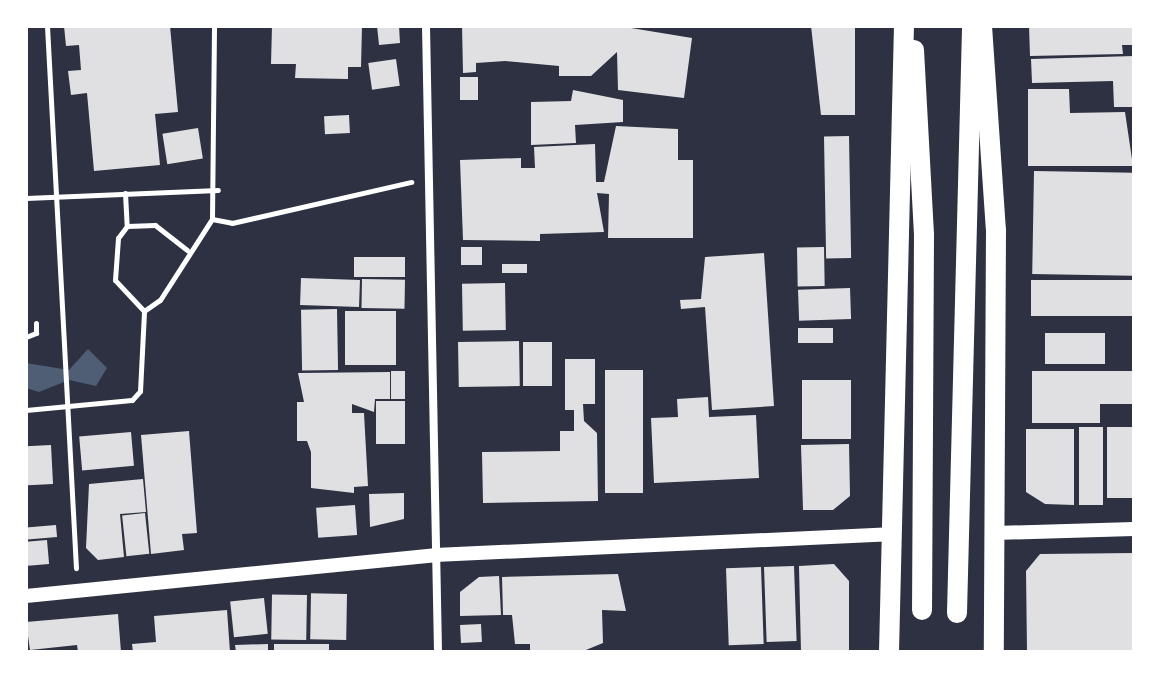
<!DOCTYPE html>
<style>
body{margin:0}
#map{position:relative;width:1160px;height:678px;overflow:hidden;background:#2d3142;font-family:"Space Grotesk",sans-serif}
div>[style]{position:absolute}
.water>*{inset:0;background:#4f5d75}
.building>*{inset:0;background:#e0e0e3;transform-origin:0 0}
.path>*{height:5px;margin:-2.5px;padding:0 2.5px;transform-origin:2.5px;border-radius:2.5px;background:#fff}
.minor>*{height:8px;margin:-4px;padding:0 4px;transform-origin:4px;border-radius:4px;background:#fff}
.tertiary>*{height:14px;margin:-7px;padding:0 7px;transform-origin:7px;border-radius:7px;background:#fff}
.primary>*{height:20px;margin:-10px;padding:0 10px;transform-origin:10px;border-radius:10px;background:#fff}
span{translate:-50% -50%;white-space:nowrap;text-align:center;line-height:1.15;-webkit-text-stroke:6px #fff;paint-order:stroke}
.frame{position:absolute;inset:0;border:28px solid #fff;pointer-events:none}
</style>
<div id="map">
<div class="water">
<div style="clip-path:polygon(88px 349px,107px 368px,96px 386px,69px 380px,39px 392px,26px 388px,26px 363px,69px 370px)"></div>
</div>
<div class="building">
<div style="clip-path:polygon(64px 26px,170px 26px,178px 112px,155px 114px,160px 165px,94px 171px,87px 93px,71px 95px,68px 71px,81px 70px,79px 45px,66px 46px)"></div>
<div style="clip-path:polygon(272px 26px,362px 26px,361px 67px,348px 67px,348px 79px,295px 78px,296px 64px,271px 64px)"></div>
<div style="clip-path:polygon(377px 26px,399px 26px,400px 43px,379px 45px)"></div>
<div style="clip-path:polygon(462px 26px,625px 27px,692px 38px,684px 98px,618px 90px,617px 52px,591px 76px,559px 76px,559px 66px,505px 61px,476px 63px,476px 72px,463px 73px)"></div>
<div style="clip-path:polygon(811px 26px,855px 26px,855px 115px,821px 115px)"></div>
<div style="clip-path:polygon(1029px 26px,1134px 26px,1134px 45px,1122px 45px,1123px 54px,1030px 56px)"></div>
<div style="clip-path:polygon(1134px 56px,1134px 107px,1114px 107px,1113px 81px,1032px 83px,1031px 59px)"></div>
<div style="left:396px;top:59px;width:27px;height:28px;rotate:82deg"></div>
<div style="left:460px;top:77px;width:18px;height:23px"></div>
<div style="clip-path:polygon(1028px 89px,1069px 89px,1070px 113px,1125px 112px,1133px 166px,1028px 166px)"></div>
<div style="clip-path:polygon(573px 90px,623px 100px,623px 122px,575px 125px,576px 143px,531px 145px,531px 102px,571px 101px)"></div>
<div style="left:349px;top:115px;width:18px;height:25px;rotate:87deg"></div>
<div style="clip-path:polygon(616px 126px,678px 129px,678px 160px,693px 160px,693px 238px,608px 238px,609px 194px,597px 193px,604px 232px,540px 234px,540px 241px,463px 240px,460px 160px,521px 158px,521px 168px,535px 168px,534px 147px,595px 144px,596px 182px,604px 182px)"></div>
<div style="left:198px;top:128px;width:31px;height:36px;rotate:81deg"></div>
<div style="left:849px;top:136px;width:122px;height:25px;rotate:89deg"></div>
<div style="left:1034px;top:171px;width:100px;height:103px;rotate:1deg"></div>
<div style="left:482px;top:247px;width:18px;height:21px;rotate:90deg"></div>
<div style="left:824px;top:247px;width:39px;height:27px;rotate:89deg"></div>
<div style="clip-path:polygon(764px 253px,774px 406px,712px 410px,705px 307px,681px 309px,680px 300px,701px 299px,705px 257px)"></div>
<div style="left:354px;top:257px;width:51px;height:20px"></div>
<div style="left:502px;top:264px;width:25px;height:9px"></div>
<div style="left:301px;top:278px;width:59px;height:27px;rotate:2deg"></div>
<div style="left:362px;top:279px;width:43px;height:29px;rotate:1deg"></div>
<div style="left:1134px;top:280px;width:36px;height:103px;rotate:90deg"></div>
<div style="left:505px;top:283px;width:47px;height:43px;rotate:89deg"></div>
<div style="left:850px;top:288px;width:31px;height:52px;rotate:88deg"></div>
<div style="left:337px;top:309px;width:61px;height:36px;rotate:89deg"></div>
<div style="left:345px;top:311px;width:51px;height:54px"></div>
<div style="left:833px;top:328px;width:15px;height:35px;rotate:90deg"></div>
<div style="left:1045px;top:333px;width:60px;height:31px"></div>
<div style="left:519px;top:341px;width:45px;height:61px;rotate:89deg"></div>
<div style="left:552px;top:342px;width:44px;height:29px;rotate:90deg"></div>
<div style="clip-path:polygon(565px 359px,595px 359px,595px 404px,583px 404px,584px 421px,597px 433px,598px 501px,483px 503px,482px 452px,560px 451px,560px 431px,574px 431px,574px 410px,565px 410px)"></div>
<div style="left:605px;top:370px;width:38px;height:123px"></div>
<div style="left:391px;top:371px;width:14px;height:28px"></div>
<div style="clip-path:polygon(1032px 371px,1133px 371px,1132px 404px,1100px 404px,1100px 423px,1032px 423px)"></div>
<div style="clip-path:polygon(390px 372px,390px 399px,375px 399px,374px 412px,352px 404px,352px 413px,364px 413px,368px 486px,354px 487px,354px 493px,311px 488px,311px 452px,307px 441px,297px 441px,297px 402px,304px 402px,298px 373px)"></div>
<div style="left:802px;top:380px;width:49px;height:59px"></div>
<div style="clip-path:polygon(708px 397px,709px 417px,756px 415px,759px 478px,654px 483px,651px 418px,678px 417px,677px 399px)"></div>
<div style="left:376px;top:401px;width:29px;height:43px"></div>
<div style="left:1079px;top:427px;width:24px;height:78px"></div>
<div style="left:1107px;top:427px;width:27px;height:71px"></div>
<div style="clip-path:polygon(1026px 429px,1074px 429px,1074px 505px,1045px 504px,1026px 492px)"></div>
<div style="clip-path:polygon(189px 431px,197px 533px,182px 534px,184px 550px,151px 554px,141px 435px)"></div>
<div style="left:131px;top:432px;width:34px;height:52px;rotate:85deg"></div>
<div style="clip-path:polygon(849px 444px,850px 496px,833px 510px,803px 510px,801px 445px)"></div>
<div style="left:51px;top:445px;width:39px;height:25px;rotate:87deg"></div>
<div style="clip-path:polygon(143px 479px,146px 512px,120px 514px,124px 557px,98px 560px,86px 548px,89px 484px)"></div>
<div style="clip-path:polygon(404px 493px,404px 519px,370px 527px,369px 494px)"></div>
<div style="left:355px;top:505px;width:30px;height:39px;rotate:86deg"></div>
<div style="left:145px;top:513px;width:41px;height:23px;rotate:84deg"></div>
<div style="left:56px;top:525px;width:12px;height:30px;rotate:85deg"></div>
<div style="left:47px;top:540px;width:24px;height:21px;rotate:85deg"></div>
<div style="clip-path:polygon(1134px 553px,1134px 652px,1027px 652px,1026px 571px,1040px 554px)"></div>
<div style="clip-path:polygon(834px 564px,849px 581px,849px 652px,801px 652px,799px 566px)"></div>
<div style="left:794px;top:566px;width:75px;height:30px;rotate:88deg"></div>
<div style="left:761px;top:567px;width:77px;height:35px;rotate:88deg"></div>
<div style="clip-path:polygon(618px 574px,626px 611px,602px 610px,603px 643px,581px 652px,530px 652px,530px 644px,515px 644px,512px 615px,503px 615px,502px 577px)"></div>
<div style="clip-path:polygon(499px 576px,501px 615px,460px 616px,460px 592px,479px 577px)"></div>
<div style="left:347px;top:594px;width:46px;height:36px;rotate:91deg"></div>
<div style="left:307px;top:595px;width:45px;height:35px;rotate:91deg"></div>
<div style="left:264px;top:598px;width:36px;height:34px;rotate:84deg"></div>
<div style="clip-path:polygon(227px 610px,230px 652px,133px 652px,132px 644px,156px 642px,154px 616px)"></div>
<div style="clip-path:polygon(118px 614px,121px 652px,78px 652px,77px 645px,30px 650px,26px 622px)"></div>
<div style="left:481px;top:624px;width:18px;height:21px;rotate:87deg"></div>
<div style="clip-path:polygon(268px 644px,268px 652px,236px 652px,235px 645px)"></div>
<div style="left:274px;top:644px;width:55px;height:8px"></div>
</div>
<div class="path">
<div style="left:47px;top:26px;width:543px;rotate:86.94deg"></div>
<div style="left:125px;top:193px;width:33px;rotate:87deg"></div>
<div style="left:26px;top:198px;width:192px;rotate:-2.4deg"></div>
<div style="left:212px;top:219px;width:193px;rotate:-89.4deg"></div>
<div style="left:144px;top:311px;width:42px;rotate:-133.1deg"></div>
<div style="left:115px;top:280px;width:42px;rotate:-85.9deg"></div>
<div style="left:118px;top:238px;width:15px;rotate:-53deg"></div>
<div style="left:127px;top:226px;width:28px;rotate:-2deg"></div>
<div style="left:155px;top:225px;width:41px;rotate:38deg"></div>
<div style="left:26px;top:337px;width:11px;rotate:-22deg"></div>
<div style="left:36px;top:333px;width:10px;rotate:-90deg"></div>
<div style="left:26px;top:410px;width:106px;rotate:-5.4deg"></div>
<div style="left:132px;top:400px;width:12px;rotate:-48deg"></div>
<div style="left:140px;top:391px;width:80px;rotate:-87.1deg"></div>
<div style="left:144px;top:311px;width:19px;rotate:-35deg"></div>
<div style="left:160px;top:300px;width:96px;rotate:-57.3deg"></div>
<div style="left:212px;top:219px;width:20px;rotate:11deg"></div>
<div style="left:232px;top:223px;width:184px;rotate:-12.9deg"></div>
</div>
<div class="minor">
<div style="left:426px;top:26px;width:626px;rotate:88.9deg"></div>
</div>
<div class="tertiary">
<div style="left:996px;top:533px;width:138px;rotate:-1.7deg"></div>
<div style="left:26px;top:596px;width:411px;rotate:-5.7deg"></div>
<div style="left:435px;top:555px;width:455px;rotate:-2.6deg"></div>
</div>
<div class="primary">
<div style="left:982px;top:26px;width:204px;rotate:86.1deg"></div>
<div style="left:996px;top:230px;width:422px;rotate:90.3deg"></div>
<div style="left:914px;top:50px;width:185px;rotate:86.9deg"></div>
<div style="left:924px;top:235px;width:375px;rotate:90.3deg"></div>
<div style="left:957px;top:613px;width:584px;rotate:-88.53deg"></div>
<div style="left:889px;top:652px;width:626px;rotate:-88.63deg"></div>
</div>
<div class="frame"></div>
</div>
